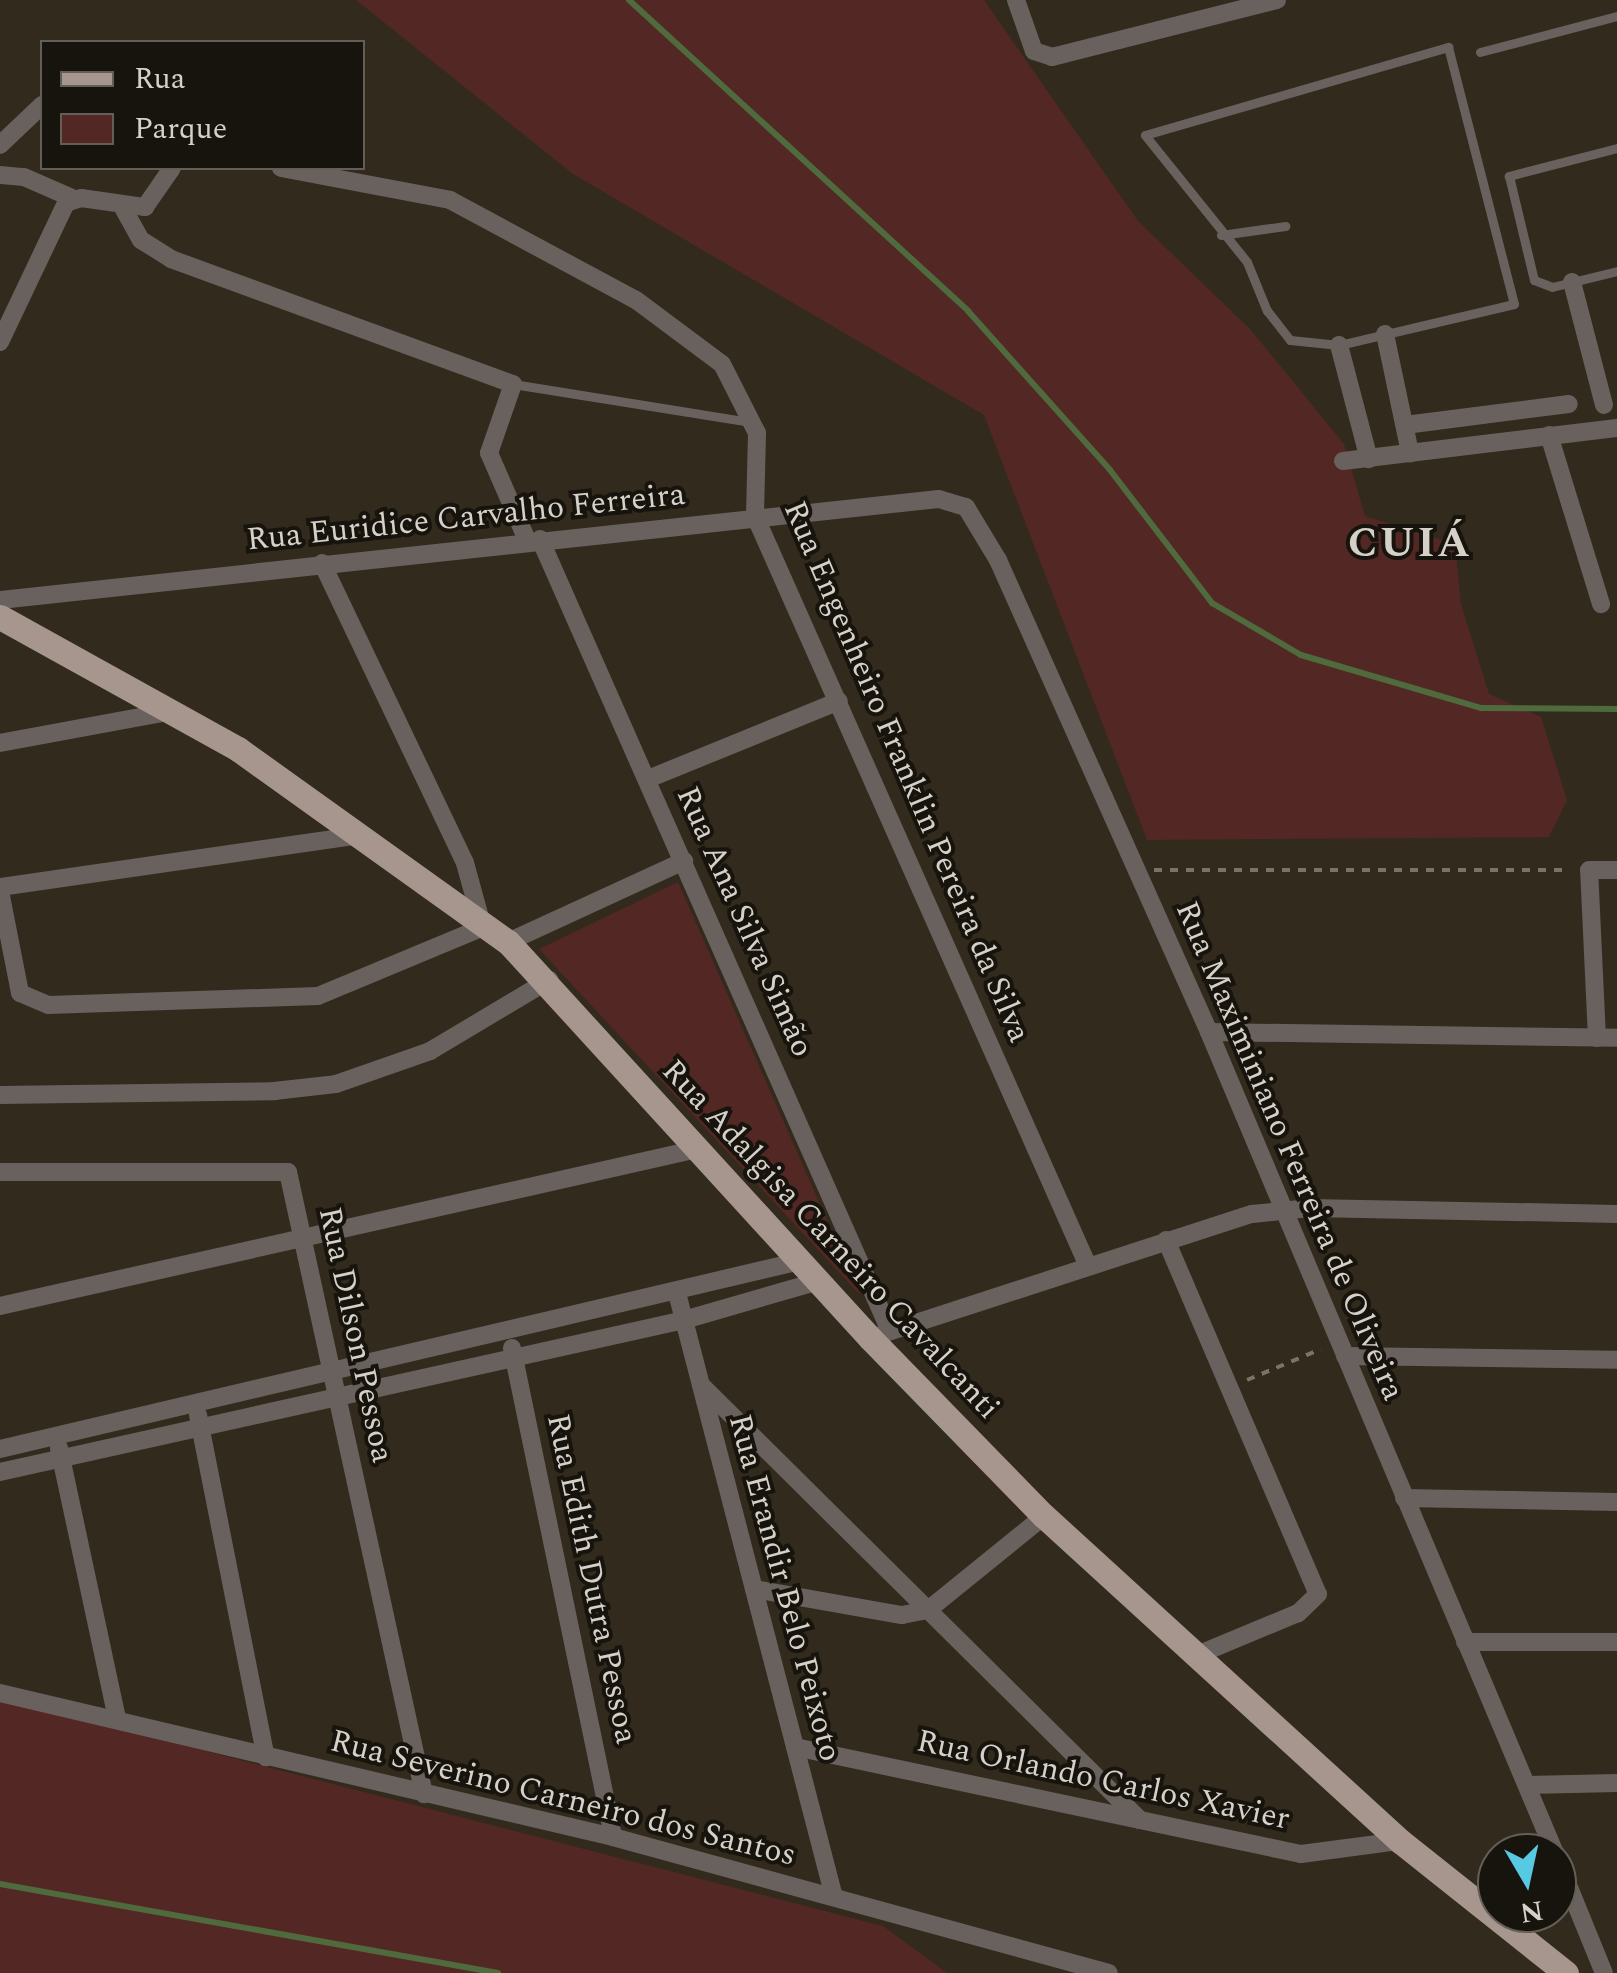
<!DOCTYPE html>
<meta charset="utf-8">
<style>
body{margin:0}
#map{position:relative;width:1617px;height:1973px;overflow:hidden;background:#322a1c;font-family:Spectral,serif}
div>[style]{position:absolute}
.green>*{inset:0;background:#532724}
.stream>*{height:6px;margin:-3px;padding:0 3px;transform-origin:3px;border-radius:3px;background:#4f6a3d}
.path>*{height:4px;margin-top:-2px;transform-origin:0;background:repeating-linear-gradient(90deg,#7a7367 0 8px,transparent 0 16px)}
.service>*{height:9px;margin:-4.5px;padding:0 4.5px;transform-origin:4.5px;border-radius:4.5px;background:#69615d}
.minor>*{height:18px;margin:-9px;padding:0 9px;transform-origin:9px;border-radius:9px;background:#69615d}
.primary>*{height:25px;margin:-12.5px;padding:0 12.5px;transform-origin:12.5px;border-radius:12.5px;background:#a6968d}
span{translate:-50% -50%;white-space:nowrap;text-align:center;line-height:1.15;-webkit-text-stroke:8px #17130d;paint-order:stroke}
.street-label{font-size:32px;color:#d6d1c8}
.district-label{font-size:42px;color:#d6d1c8;font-weight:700;letter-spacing:2.5px}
.legend{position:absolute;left:40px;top:40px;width:325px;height:130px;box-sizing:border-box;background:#17130d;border:2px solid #635f58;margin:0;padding:12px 18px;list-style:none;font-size:30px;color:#d6d1c8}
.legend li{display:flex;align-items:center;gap:20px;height:50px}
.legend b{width:50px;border:2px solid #635f58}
.north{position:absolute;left:1477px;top:1833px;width:100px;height:100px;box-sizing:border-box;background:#17130d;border:2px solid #635f58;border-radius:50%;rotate:171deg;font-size:28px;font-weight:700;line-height:40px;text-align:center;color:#d6d1c8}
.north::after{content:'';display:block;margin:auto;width:35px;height:45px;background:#58c9e3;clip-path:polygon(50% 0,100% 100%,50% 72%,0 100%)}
</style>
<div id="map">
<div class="green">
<div style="clip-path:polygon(356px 0,984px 0,1138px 221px,1251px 330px,1344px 444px,1365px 516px,1455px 544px,1461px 604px,1489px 694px,1541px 717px,1567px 800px,1549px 837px,1147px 840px,984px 415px,573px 174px)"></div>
<div style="clip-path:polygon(678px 882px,860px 1295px,539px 949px)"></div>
<div style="clip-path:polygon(0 1698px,883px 1926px,947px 1973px,0 1973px)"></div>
</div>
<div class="stream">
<div style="left:629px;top:0;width:460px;rotate:42.5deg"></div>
<div style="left:968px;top:311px;width:213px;rotate:48.2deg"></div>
<div style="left:1110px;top:470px;width:168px;rotate:52.5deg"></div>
<div style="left:1212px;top:603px;width:103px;rotate:30.3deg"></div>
<div style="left:1301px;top:655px;width:188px;rotate:16.4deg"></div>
<div style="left:1481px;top:708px;width:136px;rotate:0.4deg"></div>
<div style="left:0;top:1884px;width:506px;rotate:10.13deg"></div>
</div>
<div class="path">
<div style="left:1154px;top:870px;width:416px"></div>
<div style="left:1247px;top:1380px;width:80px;rotate:-22.7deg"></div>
</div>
<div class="service">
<div style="left:1448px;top:47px;width:265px;rotate:75.6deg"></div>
<div style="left:1514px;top:304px;width:180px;rotate:166.8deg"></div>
<div style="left:1339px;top:345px;width:49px;rotate:-174.2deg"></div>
<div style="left:1290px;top:340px;width:37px;rotate:-128deg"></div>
<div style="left:1267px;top:311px;width:53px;rotate:-112.2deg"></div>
<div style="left:1247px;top:262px;width:163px;rotate:-128.8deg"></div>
<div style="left:1145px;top:135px;width:316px;rotate:-16.2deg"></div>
<div style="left:1480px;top:52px;width:142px;rotate:-14.7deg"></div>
<div style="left:1617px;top:148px;width:112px;rotate:165.5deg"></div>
<div style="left:1509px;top:176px;width:107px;rotate:76.5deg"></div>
<div style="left:1534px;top:280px;width:19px;rotate:21deg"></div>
<div style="left:1552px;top:287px;width:67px;rotate:-13.8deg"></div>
<div style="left:1221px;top:235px;width:65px;rotate:-8deg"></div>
<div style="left:513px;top:384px;width:241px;rotate:9.1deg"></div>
</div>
<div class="minor">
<div style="left:1016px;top:0;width:54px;rotate:70.6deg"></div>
<div style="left:1034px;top:51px;width:19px;rotate:18deg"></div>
<div style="left:1052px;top:57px;width:232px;rotate:-14.2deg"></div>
<div style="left:0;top:145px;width:58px;rotate:-43.6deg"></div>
<div style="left:281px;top:168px;width:172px;rotate:10.7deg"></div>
<div style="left:450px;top:200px;width:211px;rotate:28.3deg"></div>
<div style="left:636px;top:300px;width:107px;rotate:36.7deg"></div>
<div style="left:722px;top:364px;width:77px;rotate:63.1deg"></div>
<div style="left:757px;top:433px;width:83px;rotate:91.4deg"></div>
<div style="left:755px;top:516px;width:821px;rotate:66.06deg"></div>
<div style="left:0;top:175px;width:24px;rotate:5deg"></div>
<div style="left:24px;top:177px;width:55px;rotate:23.7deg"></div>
<div style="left:122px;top:206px;width:39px;rotate:61deg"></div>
<div style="left:141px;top:240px;width:36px;rotate:32deg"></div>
<div style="left:171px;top:259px;width:364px;rotate:20.1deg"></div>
<div style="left:513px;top:384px;width:73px;rotate:109.2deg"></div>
<div style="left:489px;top:453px;width:95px;rotate:66.4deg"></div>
<div style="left:1572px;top:282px;width:127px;rotate:75.4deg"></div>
<div style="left:1385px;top:334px;width:122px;rotate:78.1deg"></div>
<div style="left:0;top:342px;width:154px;rotate:-64.6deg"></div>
<div style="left:66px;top:203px;width:16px;rotate:-18deg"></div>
<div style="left:81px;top:198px;width:65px;rotate:8deg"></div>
<div style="left:145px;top:207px;width:47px;rotate:-55.3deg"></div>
<div style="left:1339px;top:345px;width:118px;rotate:75.3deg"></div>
<div style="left:1405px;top:425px;width:165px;rotate:-7.3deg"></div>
<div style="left:1549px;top:435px;width:177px;rotate:72.9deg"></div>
<div style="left:1343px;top:461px;width:276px;rotate:-6.9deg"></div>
<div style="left:540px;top:539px;width:866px;rotate:66.16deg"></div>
<div style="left:322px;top:563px;width:332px;rotate:64.5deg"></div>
<div style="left:465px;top:863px;width:60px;rotate:74.6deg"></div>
<div style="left:0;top:600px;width:944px;rotate:-6.14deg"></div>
<div style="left:939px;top:499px;width:28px;rotate:17deg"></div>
<div style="left:966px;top:507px;width:62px;rotate:58.9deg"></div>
<div style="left:998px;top:560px;width:517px;rotate:65.91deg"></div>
<div style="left:1209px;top:1032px;width:891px;rotate:67.15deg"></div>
<div style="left:0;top:743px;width:175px;rotate:-10.5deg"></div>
<div style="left:648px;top:779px;width:206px;rotate:-22.2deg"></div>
<div style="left:0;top:887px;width:364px;rotate:-8.2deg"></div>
<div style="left:0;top:891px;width:104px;rotate:78.9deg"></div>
<div style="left:20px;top:993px;width:30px;rotate:23deg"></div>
<div style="left:48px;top:1005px;width:270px;rotate:-1.9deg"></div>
<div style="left:318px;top:996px;width:182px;rotate:-22.6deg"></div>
<div style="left:508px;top:942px;width:194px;rotate:-24.7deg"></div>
<div style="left:1209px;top:1032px;width:408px;rotate:0.8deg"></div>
<div style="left:1597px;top:1038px;width:168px;rotate:-92.7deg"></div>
<div style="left:1589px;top:870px;width:28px"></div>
<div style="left:0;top:1095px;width:274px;rotate:-0.8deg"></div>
<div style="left:274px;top:1091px;width:62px;rotate:-6.4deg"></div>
<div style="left:336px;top:1084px;width:100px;rotate:-19.3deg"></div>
<div style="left:430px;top:1051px;width:139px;rotate:-30.8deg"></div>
<div style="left:0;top:1172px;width:288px"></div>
<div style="left:288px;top:1172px;width:637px;rotate:77.67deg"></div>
<div style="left:1166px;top:1240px;width:385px;rotate:66.8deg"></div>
<div style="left:1318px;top:1594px;width:28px;rotate:136deg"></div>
<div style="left:1298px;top:1613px;width:109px;rotate:157.4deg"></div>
<div style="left:677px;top:1293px;width:624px;rotate:75.43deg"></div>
<div style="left:0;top:1306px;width:715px;rotate:-12.68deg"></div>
<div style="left:882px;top:1334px;width:389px;rotate:-18deg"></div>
<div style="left:1252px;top:1214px;width:58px;rotate:-5.9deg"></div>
<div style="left:1310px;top:1208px;width:307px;rotate:1.1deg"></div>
<div style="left:512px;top:1348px;width:499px;rotate:78.3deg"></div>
<div style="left:1345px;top:1356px;width:272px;rotate:0.8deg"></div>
<div style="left:701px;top:1385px;width:618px;rotate:44.74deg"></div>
<div style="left:198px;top:1415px;width:349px;rotate:78.8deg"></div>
<div style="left:59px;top:1448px;width:277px;rotate:77.9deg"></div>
<div style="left:0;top:1449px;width:822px;rotate:-13.22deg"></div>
<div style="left:0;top:1472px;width:701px;rotate:-12.53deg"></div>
<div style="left:684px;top:1320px;width:141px;rotate:-16.1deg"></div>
<div style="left:1404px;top:1498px;width:213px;rotate:1.1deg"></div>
<div style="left:754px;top:1589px;width:150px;rotate:10deg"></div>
<div style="left:902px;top:1615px;width:26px;rotate:-11deg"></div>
<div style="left:928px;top:1610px;width:149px;rotate:-39deg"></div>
<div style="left:1465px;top:1642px;width:152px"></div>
<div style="left:0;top:1693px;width:630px;rotate:13.22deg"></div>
<div style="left:613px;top:1837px;width:514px;rotate:15.33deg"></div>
<div style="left:795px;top:1747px;width:517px;rotate:11.94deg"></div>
<div style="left:1301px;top:1854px;width:100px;rotate:-7.5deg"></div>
<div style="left:1527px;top:1785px;width:90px;rotate:-1.3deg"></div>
<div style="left:1557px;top:1858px;width:124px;rotate:67.8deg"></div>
</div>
<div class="primary">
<div style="left:0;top:617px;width:272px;rotate:29deg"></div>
<div style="left:238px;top:749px;width:332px;rotate:35.6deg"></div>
<div style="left:508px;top:942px;width:537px;rotate:47.57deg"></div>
<div style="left:870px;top:1338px;width:249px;rotate:45.7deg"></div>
<div style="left:1044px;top:1516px;width:482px;rotate:42.4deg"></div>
<div style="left:1400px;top:1841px;width:212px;rotate:38.5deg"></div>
</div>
<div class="street-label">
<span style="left:466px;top:518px;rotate:-6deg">Rua Euridice Carvalho Ferreira</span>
<span style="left:906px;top:772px;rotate:67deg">Rua Engenheiro Franklin Pereira da Silva</span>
<span style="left:744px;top:922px;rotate:66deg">Rua Ana Silva Simão</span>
<span style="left:1289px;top:1151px;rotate:67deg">Rua Maximiniano Ferreira de Oliveira</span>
<span style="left:830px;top:1240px;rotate:47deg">Rua Adalgisa Carneiro Cavalcanti</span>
<span style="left:355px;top:1335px;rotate:78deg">Rua Dilson Pessoa</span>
<span style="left:591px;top:1579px;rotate:78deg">Rua Edith Dutra Pessoa</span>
<span style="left:784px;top:1588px;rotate:75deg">Rua Erandir Belo Peixoto</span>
<span style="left:1103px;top:1781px;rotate:12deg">Rua Orlando Carlos Xavier</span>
<span style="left:563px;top:1799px;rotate:14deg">Rua Severino Carneiro dos Santos</span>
</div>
<div class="district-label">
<span style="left:1410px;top:544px">CUIÁ</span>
</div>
<ul class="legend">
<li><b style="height:12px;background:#a6968d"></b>Rua</li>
<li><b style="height:28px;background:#532724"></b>Parque</li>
</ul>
<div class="north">N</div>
</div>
